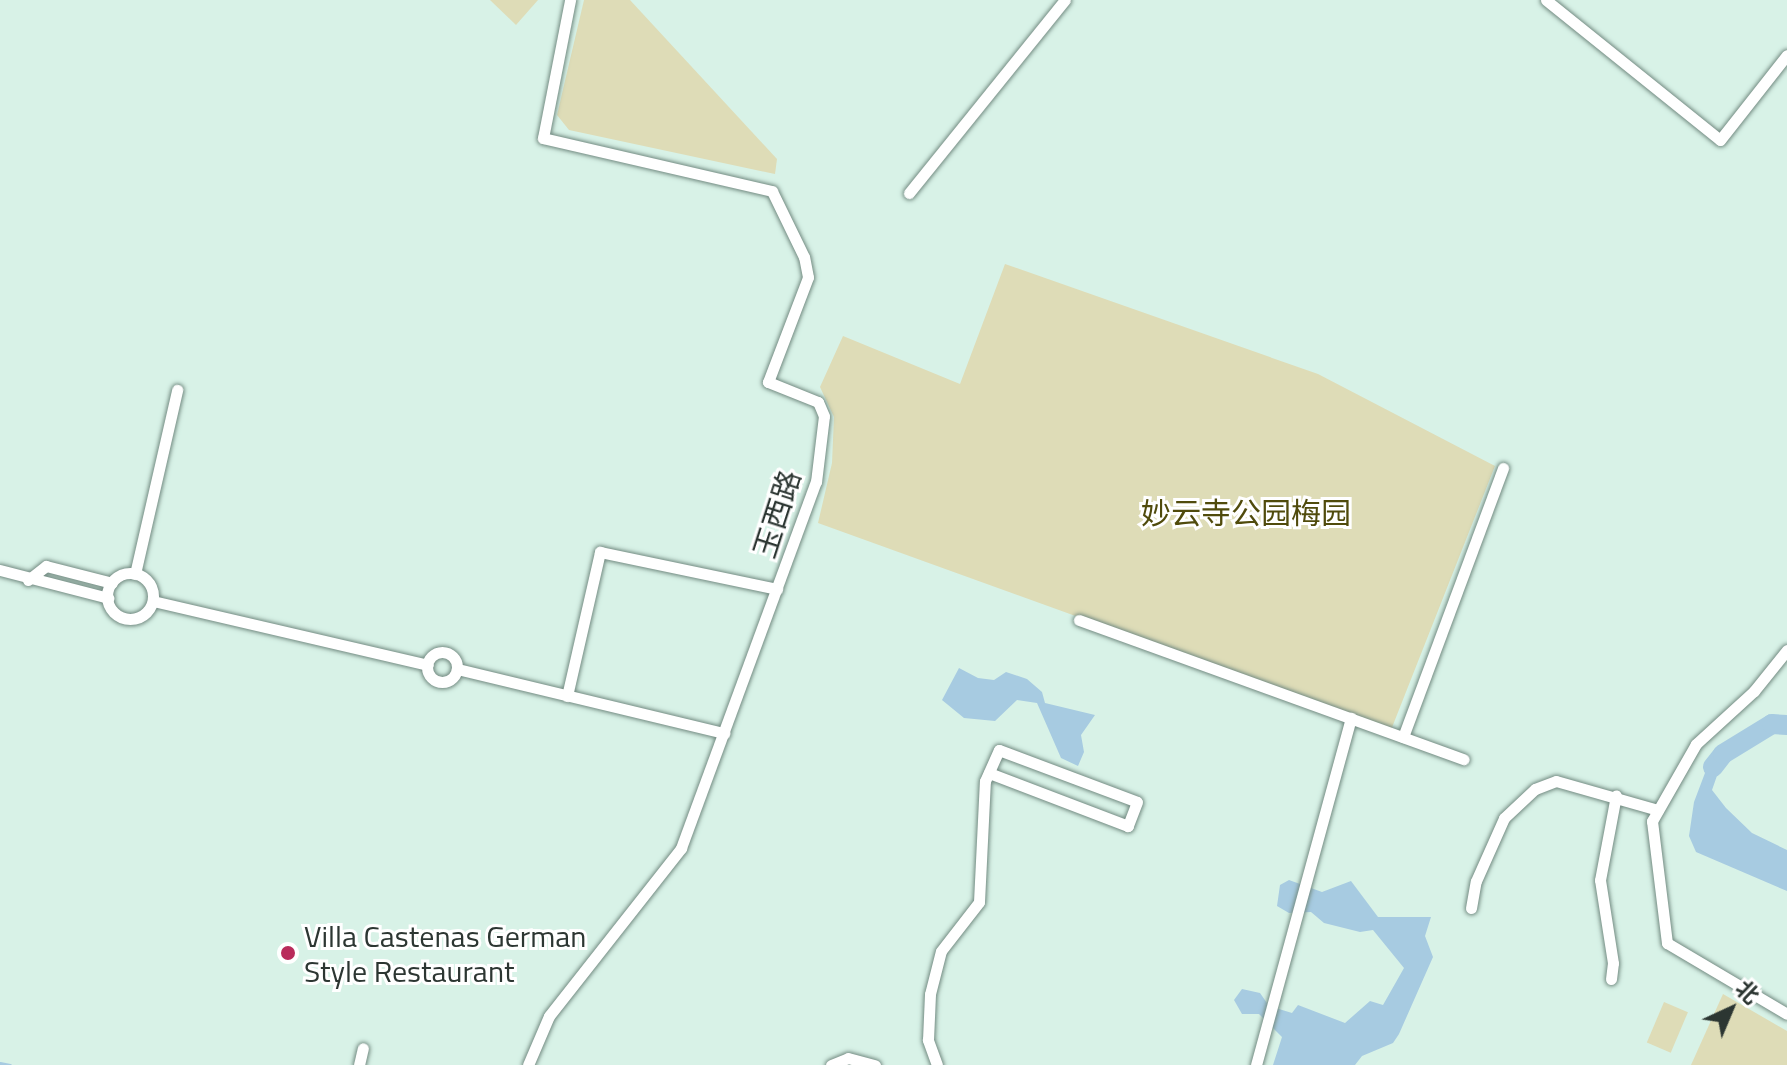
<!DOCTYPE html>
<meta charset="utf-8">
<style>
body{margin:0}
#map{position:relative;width:1787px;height:1065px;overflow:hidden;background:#d8f2e7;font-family:"Titillium Web","Noto Sans SC",sans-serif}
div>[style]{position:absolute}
.green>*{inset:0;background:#dedcb7;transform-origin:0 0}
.water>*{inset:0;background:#a7cbe1}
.stream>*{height:3px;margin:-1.5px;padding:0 1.5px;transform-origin:1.5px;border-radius:1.5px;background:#a7cbe1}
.river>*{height:20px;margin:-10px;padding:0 10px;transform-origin:10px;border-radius:10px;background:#a7cbe1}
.roads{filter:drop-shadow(0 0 2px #738b82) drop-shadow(0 0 2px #738b82)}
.street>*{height:11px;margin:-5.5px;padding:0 5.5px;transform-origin:5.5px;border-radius:5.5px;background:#fff}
.street>.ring{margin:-5.5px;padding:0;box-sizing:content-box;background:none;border:11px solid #fff;border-radius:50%}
.dots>*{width:22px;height:22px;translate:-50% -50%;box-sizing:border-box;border:4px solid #fff;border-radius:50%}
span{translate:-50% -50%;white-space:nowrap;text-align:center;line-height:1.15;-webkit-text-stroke:6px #fff;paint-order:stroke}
.park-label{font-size:30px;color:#504b0c}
.street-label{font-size:30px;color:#2c3632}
.poi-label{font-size:30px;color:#2c3632}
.left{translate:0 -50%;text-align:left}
.north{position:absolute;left:1691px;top:969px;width:80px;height:80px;-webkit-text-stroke:6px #fff;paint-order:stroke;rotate:44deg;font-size:22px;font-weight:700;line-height:32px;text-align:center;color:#2c3632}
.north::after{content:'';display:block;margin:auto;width:28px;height:36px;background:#2c3632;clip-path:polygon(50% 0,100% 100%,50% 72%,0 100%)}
</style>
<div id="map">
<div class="green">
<div style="clip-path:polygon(490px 0,538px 0,516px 25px)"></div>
<div style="clip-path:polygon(584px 0,630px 0,777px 159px,775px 174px,569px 130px,557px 115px)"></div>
<div style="clip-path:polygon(1005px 264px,1318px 374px,1495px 466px,1391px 730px,818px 523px,832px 463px,834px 417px,820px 387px,843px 336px,960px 384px)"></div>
<div style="clip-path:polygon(1723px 994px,1787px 1031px,1787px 1065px,1691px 1065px)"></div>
<div style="left:1664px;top:1002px;width:26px;height:44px;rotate:23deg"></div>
</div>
<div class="water">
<div style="clip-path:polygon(959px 668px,978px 678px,994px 680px,1006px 672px,1027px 679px,1042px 692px,1045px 703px,1095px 715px,1081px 735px,1084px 752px,1078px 766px,1061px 758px,1037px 703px,1017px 700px,995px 721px,964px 718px,942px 700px)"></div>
<div style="clip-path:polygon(1708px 765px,1719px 770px,1712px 790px,1726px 808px,1752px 833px,1787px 850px,1787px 891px,1696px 852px,1689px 836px,1694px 802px)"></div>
<div style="clip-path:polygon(1289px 880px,1322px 892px,1351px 881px,1378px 917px,1431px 917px,1425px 936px,1433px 957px,1399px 1034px,1393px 1043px,1362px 1056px,1355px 1065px,1273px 1065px,1282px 1037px,1259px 1014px,1242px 1014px,1234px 1000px,1242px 989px,1260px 993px,1269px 1006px,1292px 1013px,1298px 1005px,1345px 1023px,1370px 1001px,1383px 1005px,1404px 968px,1373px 930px,1360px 932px,1324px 923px,1311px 912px,1289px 913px,1277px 906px,1280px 885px)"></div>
</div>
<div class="stream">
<div style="left:0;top:1063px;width:10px;rotate:11deg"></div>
</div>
<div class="river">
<div style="left:1713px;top:767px;width:16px;rotate:-52deg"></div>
<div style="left:1723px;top:754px;width:57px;rotate:-31.5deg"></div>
<div style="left:1772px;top:724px;width:15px;rotate:4deg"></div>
</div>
<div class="roads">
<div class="street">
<div style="left:1546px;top:0;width:223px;rotate:38.8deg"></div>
<div style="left:1720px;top:140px;width:108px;rotate:-51.8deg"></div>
<div style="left:909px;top:193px;width:248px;rotate:-51.1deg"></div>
<div style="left:0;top:570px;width:112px;rotate:14.5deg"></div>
<div class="ring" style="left:107px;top:573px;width:35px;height:35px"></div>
<div style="left:135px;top:574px;width:189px;rotate:-77.1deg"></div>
<div style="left:28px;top:580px;width:23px;rotate:-38deg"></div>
<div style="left:46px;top:566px;width:68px;rotate:14.4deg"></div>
<div style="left:153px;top:601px;width:282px;rotate:13.1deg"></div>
<div style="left:1079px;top:620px;width:409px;rotate:19.9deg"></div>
<div style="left:1787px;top:650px;width:53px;rotate:128.8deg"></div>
<div style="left:1754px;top:691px;width:79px;rotate:137.6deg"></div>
<div style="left:1696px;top:744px;width:89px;rotate:119.7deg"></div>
<div style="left:1652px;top:821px;width:123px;rotate:83deg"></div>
<div style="left:1667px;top:943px;width:139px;rotate:30.6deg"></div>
<div class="ring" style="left:427px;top:652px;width:19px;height:19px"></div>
<div style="left:457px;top:669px;width:275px;rotate:13.5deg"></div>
<div style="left:567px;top:696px;width:148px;rotate:-77.1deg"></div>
<div style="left:600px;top:552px;width:181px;rotate:11.8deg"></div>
<div style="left:1403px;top:737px;width:287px;rotate:-69.6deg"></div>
<div style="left:1471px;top:908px;width:27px;rotate:-80deg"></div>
<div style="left:1476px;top:881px;width:69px;rotate:-66deg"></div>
<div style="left:1504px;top:818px;width:42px;rotate:-43.1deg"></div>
<div style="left:1535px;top:789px;width:22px;rotate:-21deg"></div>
<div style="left:1556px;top:781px;width:106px;rotate:15.9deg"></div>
<div style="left:1611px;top:979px;width:16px;rotate:-83deg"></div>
<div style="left:1613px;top:963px;width:84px;rotate:-98.9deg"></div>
<div style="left:1600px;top:880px;width:86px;rotate:-79.3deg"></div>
<div style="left:359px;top:1065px;width:17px;rotate:-77deg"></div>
<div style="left:528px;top:1065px;width:53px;rotate:-66.8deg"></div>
<div style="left:549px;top:1016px;width:214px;rotate:-51.8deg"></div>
<div style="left:681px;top:848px;width:390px;rotate:-69.8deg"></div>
<div style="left:816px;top:482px;width:66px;rotate:-83.1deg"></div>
<div style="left:824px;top:416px;width:15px;rotate:-113deg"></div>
<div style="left:818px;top:402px;width:54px;rotate:-158.2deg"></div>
<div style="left:768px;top:382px;width:112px;rotate:-69.1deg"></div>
<div style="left:808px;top:277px;width:20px;rotate:-101deg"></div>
<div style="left:804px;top:257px;width:73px;rotate:-115.9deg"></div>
<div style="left:772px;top:191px;width:235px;rotate:-167deg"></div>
<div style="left:543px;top:138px;width:141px;rotate:-78.9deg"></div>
<div style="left:831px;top:1065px;width:18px;rotate:-22deg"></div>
<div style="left:848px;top:1058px;width:28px;rotate:15deg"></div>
<div style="left:937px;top:1065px;width:27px;rotate:-110deg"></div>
<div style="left:928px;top:1040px;width:46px;rotate:-87.5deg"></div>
<div style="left:930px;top:994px;width:44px;rotate:-75.7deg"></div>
<div style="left:941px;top:951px;width:62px;rotate:-52.2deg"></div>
<div style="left:979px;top:902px;width:121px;rotate:-87.2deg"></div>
<div style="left:985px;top:781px;width:34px;rotate:-66deg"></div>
<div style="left:999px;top:750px;width:147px;rotate:20.6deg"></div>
<div style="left:1137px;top:802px;width:26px;rotate:111deg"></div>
<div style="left:1128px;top:826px;width:149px;rotate:-159.1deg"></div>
<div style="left:1256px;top:1065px;width:360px;rotate:-74.7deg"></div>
</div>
</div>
<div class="dots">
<div style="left:288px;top:953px;background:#b92b5b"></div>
</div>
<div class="park-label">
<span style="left:1246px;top:513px">妙云寺公园梅园</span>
</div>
<div class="street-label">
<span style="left:777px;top:514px;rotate:-72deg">玉西路</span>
</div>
<div class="poi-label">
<span class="left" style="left:304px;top:953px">Villa Castenas German<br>Style Restaurant</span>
</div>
<div class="north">北</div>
</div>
